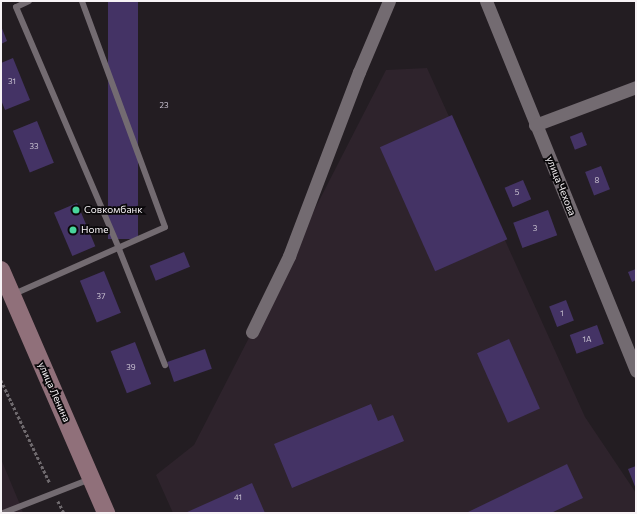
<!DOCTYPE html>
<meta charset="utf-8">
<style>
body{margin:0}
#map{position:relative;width:637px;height:514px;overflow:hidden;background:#231d22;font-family:Commissioner,sans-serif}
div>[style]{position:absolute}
.built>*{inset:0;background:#2e232c}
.building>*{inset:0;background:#443365;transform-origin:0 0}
.path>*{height:2.5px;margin-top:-1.25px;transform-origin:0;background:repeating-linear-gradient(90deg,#6f6a6e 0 3px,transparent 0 5px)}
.lane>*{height:6px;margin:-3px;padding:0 3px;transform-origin:3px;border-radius:3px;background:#736b71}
.street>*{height:13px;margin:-6.5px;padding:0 6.5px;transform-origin:6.5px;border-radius:6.5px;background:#736b71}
.secondary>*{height:18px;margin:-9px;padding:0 9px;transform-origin:9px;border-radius:9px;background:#90707a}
.dots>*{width:11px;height:11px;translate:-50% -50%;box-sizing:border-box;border:2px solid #0a080a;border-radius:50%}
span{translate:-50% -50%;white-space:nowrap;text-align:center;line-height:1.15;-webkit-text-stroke:3.5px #0a080a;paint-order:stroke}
.number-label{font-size:8px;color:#cac3d2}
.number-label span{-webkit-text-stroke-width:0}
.street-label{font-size:10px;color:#f7f3f6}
.poi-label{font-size:10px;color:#f7f3f6}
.left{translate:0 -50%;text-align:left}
.frame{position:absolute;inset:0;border:2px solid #f7f3f6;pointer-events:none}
</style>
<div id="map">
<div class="built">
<div style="clip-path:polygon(427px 68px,585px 417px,636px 493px,636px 513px,173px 513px,156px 475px,194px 445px,386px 70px)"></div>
<div style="clip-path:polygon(1px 459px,21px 507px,23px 513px,1px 513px)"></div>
</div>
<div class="building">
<div style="left:108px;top:1px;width:30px;height:238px"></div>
<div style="clip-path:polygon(1px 26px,7px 41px,1px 44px)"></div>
<div style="clip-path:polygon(13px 58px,30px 100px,5px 110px,1px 100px,1px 63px)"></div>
<div style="left:452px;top:115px;width:136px;height:79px;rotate:66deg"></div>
<div style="left:37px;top:121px;width:45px;height:26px;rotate:68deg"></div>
<div style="left:582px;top:132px;width:14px;height:13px;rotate:69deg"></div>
<div style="left:601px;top:166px;width:25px;height:17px;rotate:69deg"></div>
<div style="left:523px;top:180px;width:21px;height:20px;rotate:67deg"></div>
<div style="left:77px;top:203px;width:47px;height:25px;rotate:67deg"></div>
<div style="left:548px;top:210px;width:27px;height:37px;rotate:70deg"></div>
<div style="left:184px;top:252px;width:16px;height:37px;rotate:68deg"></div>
<div style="clip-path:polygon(636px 269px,636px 280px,632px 282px,628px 272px)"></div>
<div style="left:104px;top:271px;width:45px;height:26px;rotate:68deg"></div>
<div style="left:566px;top:300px;width:22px;height:18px;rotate:69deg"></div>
<div style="left:597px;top:325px;width:20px;height:29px;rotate:70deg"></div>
<div style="left:509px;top:339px;width:76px;height:35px;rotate:66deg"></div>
<div style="left:135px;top:342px;width:45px;height:26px;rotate:69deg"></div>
<div style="left:205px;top:349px;width:21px;height:40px;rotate:71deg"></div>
<div style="clip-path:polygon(371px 404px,378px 421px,393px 415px,404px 441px,292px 488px,274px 444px)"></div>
<div style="clip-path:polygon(567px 464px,583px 498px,551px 513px,466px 513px)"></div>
<div style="clip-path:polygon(636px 466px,636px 489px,628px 469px)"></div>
<div style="clip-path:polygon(252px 483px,265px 513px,185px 513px)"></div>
</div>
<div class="path">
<div style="left:1px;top:380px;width:114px;rotate:64.6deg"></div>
<div style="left:58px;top:501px;width:13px;rotate:63deg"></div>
</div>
<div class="lane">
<div style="left:29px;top:1px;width:14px;rotate:155deg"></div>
<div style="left:16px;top:7px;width:263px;rotate:66.9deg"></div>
<div style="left:119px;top:249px;width:125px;rotate:68.4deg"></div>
<div style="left:14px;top:294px;width:165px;rotate:-23.9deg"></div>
<div style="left:165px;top:227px;width:241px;rotate:-110.2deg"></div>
<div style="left:3px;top:513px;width:93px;rotate:-21.3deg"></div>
</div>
<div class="street">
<div style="left:486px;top:1px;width:399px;rotate:67.9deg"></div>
<div style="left:535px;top:125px;width:108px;rotate:-20.6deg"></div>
<div style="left:252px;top:332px;width:85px;rotate:-64deg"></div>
<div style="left:289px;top:256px;width:197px;rotate:-69.2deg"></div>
<div style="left:359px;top:72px;width:77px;rotate:-67.1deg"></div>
</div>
<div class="secondary">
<div style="left:1px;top:270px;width:265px;rotate:66.6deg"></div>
</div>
<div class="dots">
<div style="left:76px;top:210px;background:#49d49c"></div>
<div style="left:73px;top:230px;background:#49d49c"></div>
</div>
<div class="number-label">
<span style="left:12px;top:82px">31</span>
<span style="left:164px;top:106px">23</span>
<span style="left:34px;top:147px">33</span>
<span style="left:597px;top:181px">8</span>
<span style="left:517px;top:193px">5</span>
<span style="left:535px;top:229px">3</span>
<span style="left:101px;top:297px">37</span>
<span style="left:562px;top:314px">1</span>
<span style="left:587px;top:340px">1А</span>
<span style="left:131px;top:368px">39</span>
<span style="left:238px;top:498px">41</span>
</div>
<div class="street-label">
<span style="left:561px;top:186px;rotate:68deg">улица Чехова</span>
<span style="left:54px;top:392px;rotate:66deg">улица Ленина</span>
</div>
<div class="poi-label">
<span class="left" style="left:84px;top:210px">Совкомбанк</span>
<span class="left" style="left:81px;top:230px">Home</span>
</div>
<div class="frame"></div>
</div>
